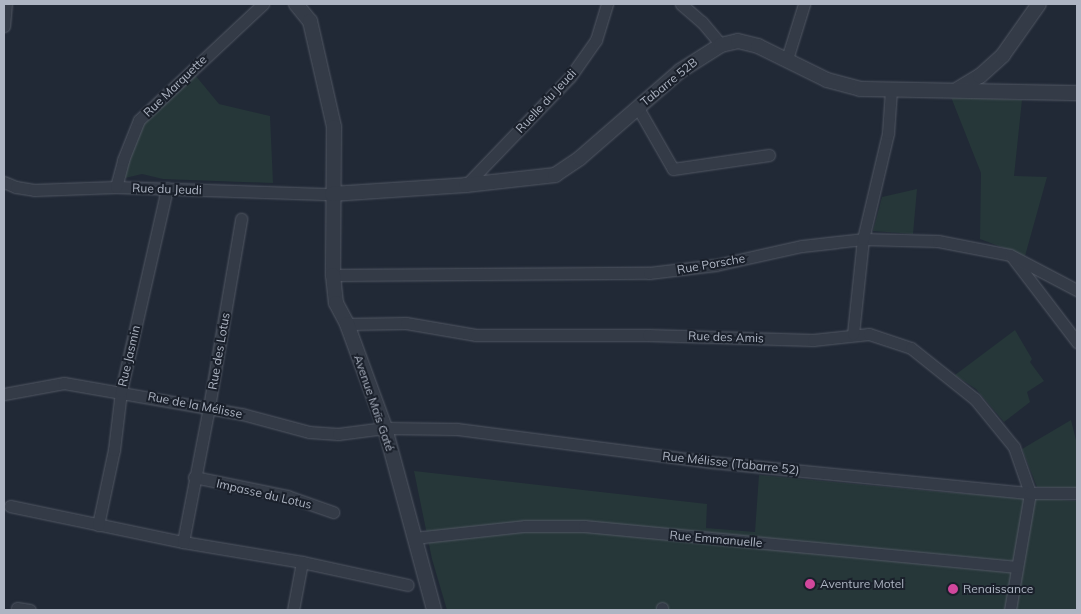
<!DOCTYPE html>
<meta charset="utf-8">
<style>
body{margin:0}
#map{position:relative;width:1081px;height:614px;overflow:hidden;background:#212936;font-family:Mulish,sans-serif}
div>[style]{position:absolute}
.green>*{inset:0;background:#263739}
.roads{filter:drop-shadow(0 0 1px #525864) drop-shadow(0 0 1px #525864)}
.minor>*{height:11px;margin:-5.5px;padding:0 5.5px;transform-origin:5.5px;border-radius:5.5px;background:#343b47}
.tertiary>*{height:14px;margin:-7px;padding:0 7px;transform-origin:7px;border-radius:7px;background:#343b47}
.dots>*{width:14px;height:14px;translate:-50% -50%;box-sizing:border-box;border:2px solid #1a202b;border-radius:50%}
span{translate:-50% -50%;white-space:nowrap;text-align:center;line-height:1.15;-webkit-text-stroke:4px #1a202b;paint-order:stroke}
.street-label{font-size:12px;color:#aeb5c3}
.poi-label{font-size:12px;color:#aeb5c3}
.left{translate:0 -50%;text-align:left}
.frame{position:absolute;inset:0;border:5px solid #aeb5c3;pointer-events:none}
</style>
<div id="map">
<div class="green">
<div style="clip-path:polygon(195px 75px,219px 104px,270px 116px,273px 183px,163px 179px,142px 174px,125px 178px,127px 159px,145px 119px)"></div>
<div style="clip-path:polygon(951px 97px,1022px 100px,1014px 176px,1047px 177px,1025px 256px,980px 239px,981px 173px)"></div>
<div style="clip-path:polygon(917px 189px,913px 234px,873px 231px,882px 197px)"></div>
<div style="clip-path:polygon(1015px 330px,1032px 359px,1030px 362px,1044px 381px,1027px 392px,1030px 402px,1004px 422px,976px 389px,955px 375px)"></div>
<div style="clip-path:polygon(1071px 420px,1077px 444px,1077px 488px,1037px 487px,1022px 449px)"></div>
<div style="clip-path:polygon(414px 471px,707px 504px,706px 528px,755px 532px,759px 475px,941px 492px,1077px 501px,1077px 610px,447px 610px,432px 559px)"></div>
</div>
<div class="roads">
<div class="minor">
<div style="left:681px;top:4px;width:28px;rotate:41deg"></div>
<div style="left:702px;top:22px;width:30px;rotate:50deg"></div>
<div style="left:4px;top:26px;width:22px;rotate:-85deg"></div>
<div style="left:787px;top:59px;width:58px;rotate:-72.8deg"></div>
<div style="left:638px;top:108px;width:70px;rotate:60.2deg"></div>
<div style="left:673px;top:169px;width:97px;rotate:-8.3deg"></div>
<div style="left:4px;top:182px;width:13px;rotate:23deg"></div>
<div style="left:16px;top:187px;width:18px;rotate:9deg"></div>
<div style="left:34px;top:190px;width:82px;rotate:-2.1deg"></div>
<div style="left:116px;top:187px;width:216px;rotate:1.9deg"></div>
<div style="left:466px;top:185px;width:150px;rotate:-46.1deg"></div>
<div style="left:570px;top:77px;width:45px;rotate:-54.9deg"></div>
<div style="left:596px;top:40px;width:38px;rotate:-73deg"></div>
<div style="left:116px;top:187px;width:28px;rotate:-75deg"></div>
<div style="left:123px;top:160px;width:43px;rotate:-68.2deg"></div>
<div style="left:139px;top:120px;width:170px;rotate:-43.1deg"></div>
<div style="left:1013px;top:258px;width:106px;rotate:52.7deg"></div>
<div style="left:333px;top:275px;width:316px;rotate:-0.4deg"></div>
<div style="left:649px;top:273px;width:67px;rotate:-6.8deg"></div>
<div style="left:716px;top:265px;width:88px;rotate:-12.5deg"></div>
<div style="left:802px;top:246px;width:61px;rotate:-6.5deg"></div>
<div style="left:863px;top:239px;width:75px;rotate:1.5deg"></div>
<div style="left:938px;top:241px;width:73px;rotate:11deg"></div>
<div style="left:1010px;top:255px;width:76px;rotate:27.6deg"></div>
<div style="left:347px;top:324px;width:59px;rotate:-1deg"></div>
<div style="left:406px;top:323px;width:71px;rotate:9.7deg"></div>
<div style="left:476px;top:335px;width:172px"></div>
<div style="left:648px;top:335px;width:165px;rotate:1.7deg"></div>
<div style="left:813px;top:340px;width:56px;rotate:-6.1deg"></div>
<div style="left:869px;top:334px;width:44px;rotate:18.4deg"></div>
<div style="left:911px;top:348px;width:82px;rotate:38.6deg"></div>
<div style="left:975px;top:399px;width:62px;rotate:50.9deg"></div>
<div style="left:1014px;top:447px;width:49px;rotate:70.8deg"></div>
<div style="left:1030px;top:493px;width:119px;rotate:99.7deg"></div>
<div style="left:853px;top:334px;width:96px;rotate:-84deg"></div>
<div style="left:863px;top:239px;width:109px;rotate:-76.7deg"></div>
<div style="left:888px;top:133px;width:43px;rotate:-86deg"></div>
<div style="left:4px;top:394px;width:61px;rotate:-10.4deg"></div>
<div style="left:64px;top:383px;width:181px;rotate:9.9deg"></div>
<div style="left:242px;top:414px;width:69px;rotate:15deg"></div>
<div style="left:309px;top:432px;width:29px;rotate:4deg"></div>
<div style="left:338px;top:434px;width:47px;rotate:-7.3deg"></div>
<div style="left:385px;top:428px;width:72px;rotate:0.8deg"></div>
<div style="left:457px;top:429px;width:256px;rotate:7.4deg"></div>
<div style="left:711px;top:462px;width:321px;rotate:5.6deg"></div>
<div style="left:1030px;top:493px;width:47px"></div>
<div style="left:194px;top:477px;width:95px;rotate:11.5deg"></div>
<div style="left:287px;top:496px;width:49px;rotate:19.2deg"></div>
<div style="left:10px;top:506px;width:177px;rotate:11.8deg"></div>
<div style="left:183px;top:542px;width:121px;rotate:9.5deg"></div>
<div style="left:302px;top:562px;width:108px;rotate:12.2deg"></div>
<div style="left:98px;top:525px;width:77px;rotate:-78deg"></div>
<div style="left:114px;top:450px;width:59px;rotate:-83.2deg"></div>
<div style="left:121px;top:391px;width:208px;rotate:-77.2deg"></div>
<div style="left:414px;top:538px;width:112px;rotate:-6.2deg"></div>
<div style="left:525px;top:526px;width:59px"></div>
<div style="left:584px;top:526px;width:435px;rotate:5.4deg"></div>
<div style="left:183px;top:542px;width:137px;rotate:-79.1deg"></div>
<div style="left:209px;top:407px;width:191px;rotate:-80.3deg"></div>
<div style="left:17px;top:608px;width:13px;rotate:9deg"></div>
<div style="left:662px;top:608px;width:2px;rotate:90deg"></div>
<div style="left:293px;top:610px;width:49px;rotate:-79.4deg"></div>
</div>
<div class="tertiary">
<div style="left:296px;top:4px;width:22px;rotate:51deg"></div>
<div style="left:310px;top:21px;width:109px;rotate:77.2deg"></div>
<div style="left:334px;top:127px;width:148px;rotate:90.4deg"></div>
<div style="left:333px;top:275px;width:28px;rotate:84deg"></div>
<div style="left:336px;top:303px;width:24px;rotate:62deg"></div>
<div style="left:347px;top:324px;width:111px;rotate:69.9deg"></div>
<div style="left:385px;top:428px;width:188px;rotate:74.9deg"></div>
<div style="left:958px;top:89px;width:26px;rotate:-31deg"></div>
<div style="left:980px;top:76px;width:31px;rotate:-42deg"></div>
<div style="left:1003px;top:55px;width:62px;rotate:-54.8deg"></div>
<div style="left:332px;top:194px;width:134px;rotate:-3.8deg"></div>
<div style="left:466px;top:185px;width:90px;rotate:-6.4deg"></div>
<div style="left:555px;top:175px;width:30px;rotate:-34deg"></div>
<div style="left:580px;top:158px;width:133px;rotate:-41deg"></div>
<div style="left:680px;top:71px;width:49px;rotate:-32.4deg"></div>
<div style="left:721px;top:45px;width:17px;rotate:-13deg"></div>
<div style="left:738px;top:41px;width:21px;rotate:14deg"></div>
<div style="left:758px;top:46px;width:77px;rotate:26.2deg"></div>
<div style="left:827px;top:80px;width:34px;rotate:15deg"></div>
<div style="left:860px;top:89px;width:217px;rotate:1.1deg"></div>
</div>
</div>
<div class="dots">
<div style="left:810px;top:584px;background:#d1479c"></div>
<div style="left:953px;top:589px;background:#d1479c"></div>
</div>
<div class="street-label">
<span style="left:669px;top:82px;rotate:-39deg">Tabarre 52B</span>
<span style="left:175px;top:86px;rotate:-44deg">Rue Marquette</span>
<span style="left:546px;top:101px;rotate:-47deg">Ruelle du Jeudi</span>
<span style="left:167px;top:189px;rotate:2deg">Rue du Jeudi</span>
<span style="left:711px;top:264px;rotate:-10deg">Rue Porsche</span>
<span style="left:726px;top:337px;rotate:2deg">Rue des Amis</span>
<span style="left:219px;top:351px;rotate:-80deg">Rue des Lotus</span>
<span style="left:129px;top:356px;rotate:-77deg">Rue Jasmin</span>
<span style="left:374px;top:403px;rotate:71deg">Avenue Maïs Gaté</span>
<span style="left:195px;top:405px;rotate:11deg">Rue de la Mélisse</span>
<span style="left:731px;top:463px;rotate:6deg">Rue Mélisse (Tabarre 52)</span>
<span style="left:264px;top:494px;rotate:13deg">Impasse du Lotus</span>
<span style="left:716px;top:539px;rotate:5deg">Rue Emmanuelle</span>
</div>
<div class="poi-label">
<span class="left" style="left:820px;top:584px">Aventure Motel</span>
<span class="left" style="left:963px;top:589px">Renaissance</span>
</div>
<div class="frame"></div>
</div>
